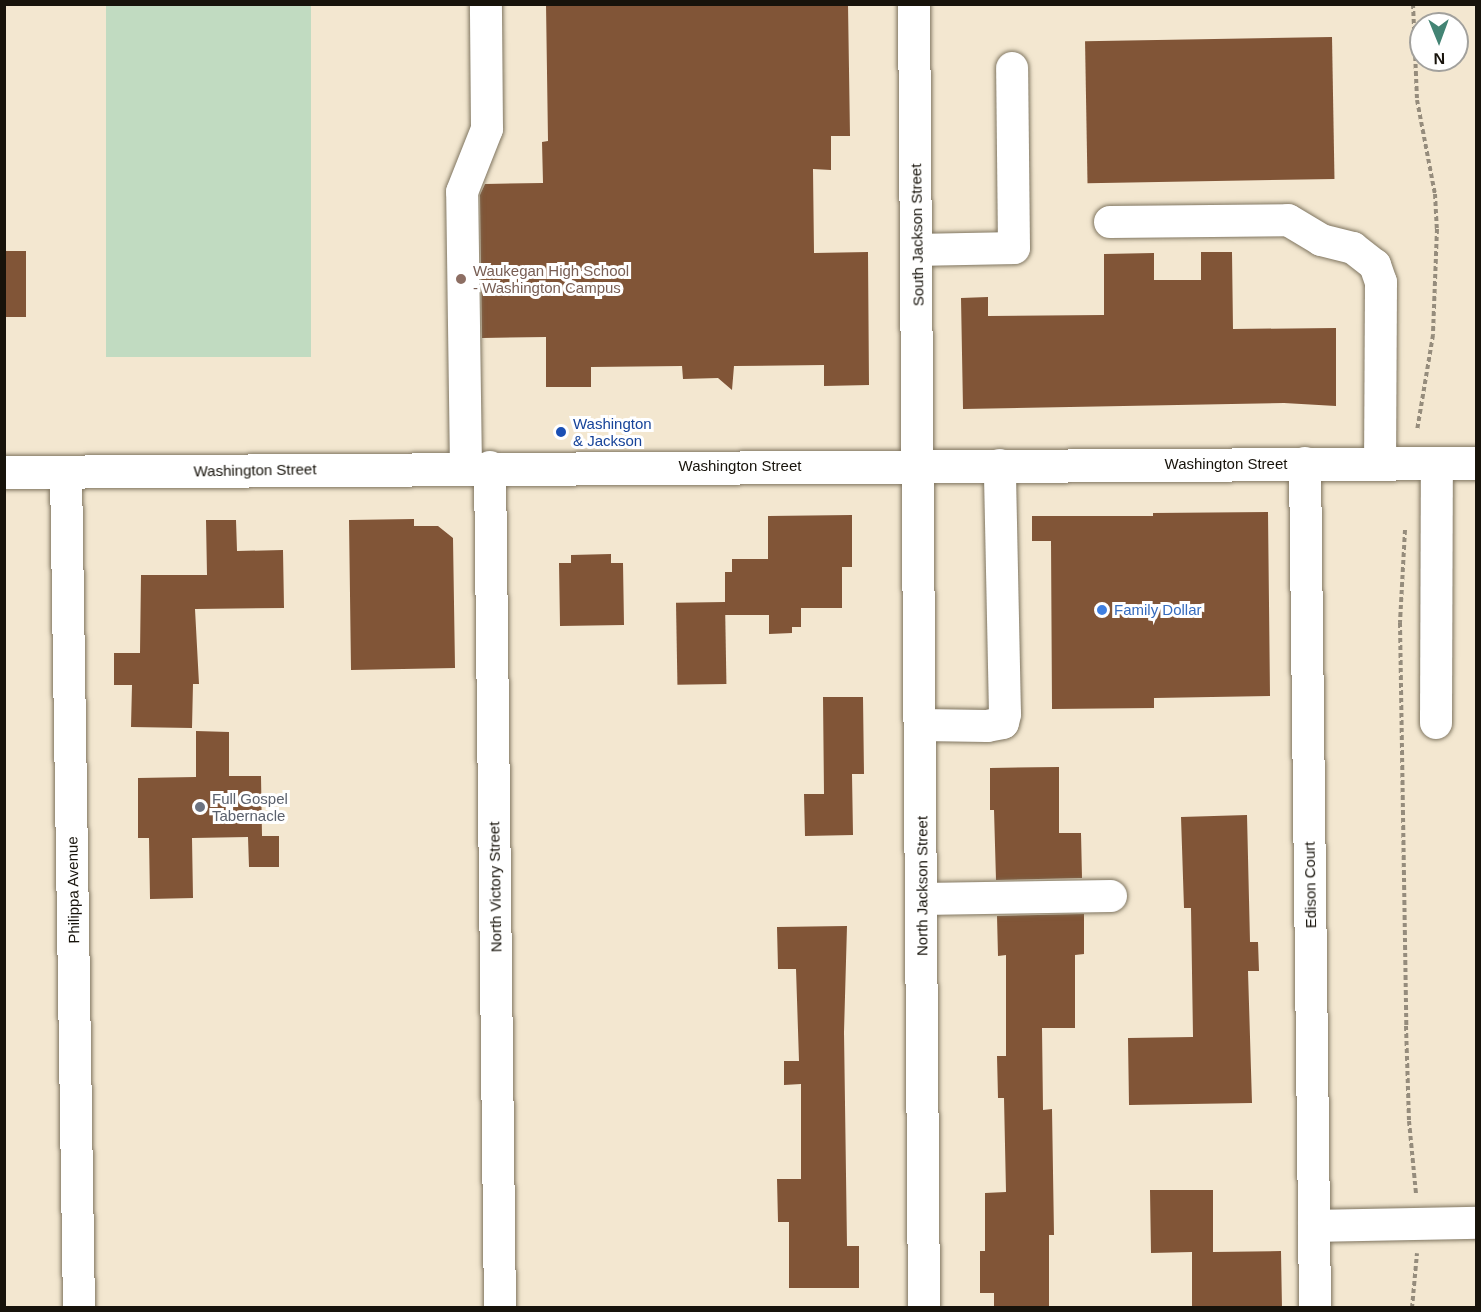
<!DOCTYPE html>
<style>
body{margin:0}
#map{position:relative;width:1481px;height:1312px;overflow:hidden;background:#f3e7d0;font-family:Helvetica,sans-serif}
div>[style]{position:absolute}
.green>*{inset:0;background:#c1dbc1;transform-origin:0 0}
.building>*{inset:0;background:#815537;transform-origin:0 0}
.path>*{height:4px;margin-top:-2px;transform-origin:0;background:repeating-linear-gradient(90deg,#958c7c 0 4.5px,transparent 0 7.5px)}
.roads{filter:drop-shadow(0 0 2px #7f7560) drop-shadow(0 0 2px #7f7560)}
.minor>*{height:32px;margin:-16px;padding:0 16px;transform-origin:16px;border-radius:16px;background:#fff}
.major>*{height:33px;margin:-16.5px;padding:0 16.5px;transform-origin:16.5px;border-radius:16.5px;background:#fff}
.dots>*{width:16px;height:16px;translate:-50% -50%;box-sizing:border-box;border:3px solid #fff;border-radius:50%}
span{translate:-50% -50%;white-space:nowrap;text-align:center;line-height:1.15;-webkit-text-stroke:6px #fff;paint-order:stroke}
.street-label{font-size:15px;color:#17130b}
.education-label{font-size:15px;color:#785e54}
.left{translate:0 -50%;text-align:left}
.transit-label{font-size:15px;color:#164399}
.shop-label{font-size:15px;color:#366cbe}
.worship-label{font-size:15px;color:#5b616d}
.frame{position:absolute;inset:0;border:6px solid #17130b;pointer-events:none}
.north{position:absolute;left:1409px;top:12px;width:60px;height:60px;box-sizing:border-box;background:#fff;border:2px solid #a2a19d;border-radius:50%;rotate:179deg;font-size:16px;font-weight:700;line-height:24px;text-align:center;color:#17130b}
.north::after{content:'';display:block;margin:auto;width:21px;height:27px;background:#438474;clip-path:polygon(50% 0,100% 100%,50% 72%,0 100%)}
</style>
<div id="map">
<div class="green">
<div style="left:106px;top:5px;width:205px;height:352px"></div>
</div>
<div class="building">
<div style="clip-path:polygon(546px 4px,848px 4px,850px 136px,831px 136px,831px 170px,813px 169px,814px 253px,868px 252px,869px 385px,824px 386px,824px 365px,734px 366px,732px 390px,718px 378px,683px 379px,682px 366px,591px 367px,591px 387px,546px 387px,546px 337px,482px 338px,480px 195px,485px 184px,543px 183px,542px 142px,548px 141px)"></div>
<div style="left:1332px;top:37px;width:142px;height:247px;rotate:89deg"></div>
<div style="left:4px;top:251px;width:22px;height:66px"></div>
<div style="clip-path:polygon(1201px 252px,1232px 252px,1233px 329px,1336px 328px,1336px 406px,1284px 403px,963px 409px,961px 298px,988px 297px,988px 316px,1104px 315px,1104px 254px,1154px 253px,1154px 280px,1201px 280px)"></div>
<div style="clip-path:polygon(1268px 512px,1270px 696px,1154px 698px,1154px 708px,1052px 709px,1051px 541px,1032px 541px,1032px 516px,1153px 516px,1153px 513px)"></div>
<div style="clip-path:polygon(852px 515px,852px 567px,842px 567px,842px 608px,801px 608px,801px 627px,792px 627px,792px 633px,769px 634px,769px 615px,725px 615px,725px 572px,732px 572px,732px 559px,768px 559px,768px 516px)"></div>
<div style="clip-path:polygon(414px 519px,414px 526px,438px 526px,453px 538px,455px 668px,351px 670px,349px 520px)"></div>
<div style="clip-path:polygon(206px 520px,236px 520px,237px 551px,283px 550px,284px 608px,195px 609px,199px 684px,193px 684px,192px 728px,131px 727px,132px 685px,114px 685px,114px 653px,140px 653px,141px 575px,207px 575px)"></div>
<div style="clip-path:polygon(611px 554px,611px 563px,623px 563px,624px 625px,560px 626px,559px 563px,571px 563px,571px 555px)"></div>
<div style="left:725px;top:602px;width:82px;height:49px;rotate:89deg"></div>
<div style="clip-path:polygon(823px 697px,863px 697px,864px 774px,852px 774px,853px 835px,805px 836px,804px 794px,824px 794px)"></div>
<div style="clip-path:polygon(196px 731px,229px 732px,229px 776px,261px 776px,262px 836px,279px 836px,279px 867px,249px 867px,248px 837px,192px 838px,193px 898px,150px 899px,149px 838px,138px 838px,138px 778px,196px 777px)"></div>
<div style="clip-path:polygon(1059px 767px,1059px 833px,1081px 833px,1082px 878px,996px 880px,994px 810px,990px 810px,990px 768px)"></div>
<div style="clip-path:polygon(1247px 815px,1250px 942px,1258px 942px,1259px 971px,1248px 971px,1252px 1103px,1129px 1105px,1128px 1038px,1193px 1037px,1191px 908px,1184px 908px,1181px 817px)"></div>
<div style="clip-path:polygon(1084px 914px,1084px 954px,1075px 955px,1075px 1028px,1042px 1028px,1043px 1110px,1052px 1109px,1054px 1235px,1049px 1235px,1049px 1308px,994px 1308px,994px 1293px,980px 1293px,980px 1251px,985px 1251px,985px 1193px,1006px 1192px,1004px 1098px,998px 1098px,997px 1056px,1006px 1056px,1006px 955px,998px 956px,997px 916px)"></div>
<div style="clip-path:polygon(847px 926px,844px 1032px,847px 1246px,859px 1246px,859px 1288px,789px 1288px,789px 1222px,778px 1222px,777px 1179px,801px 1179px,801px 1084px,784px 1085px,784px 1061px,799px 1061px,796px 969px,778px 969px,777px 927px)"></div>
<div style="clip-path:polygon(1150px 1190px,1213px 1190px,1213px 1252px,1281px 1251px,1282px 1308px,1192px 1308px,1192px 1252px,1151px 1253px)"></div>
</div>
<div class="path">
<div style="left:1413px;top:4px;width:96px;rotate:87.6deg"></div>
<div style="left:1417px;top:100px;width:96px;rotate:79.2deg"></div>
<div style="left:1435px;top:194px;width:35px;rotate:87deg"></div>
<div style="left:1437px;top:229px;width:106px;rotate:92.2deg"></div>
<div style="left:1433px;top:335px;width:97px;rotate:99.5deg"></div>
<div style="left:1405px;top:530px;width:93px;rotate:93.1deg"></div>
<div style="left:1400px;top:623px;width:403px;rotate:89.1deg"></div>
<div style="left:1406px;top:1026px;width:95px;rotate:88.2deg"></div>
<div style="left:1409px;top:1121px;width:73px;rotate:84.5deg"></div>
<div style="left:1412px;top:1308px;width:55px;rotate:-84.8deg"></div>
</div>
<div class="roads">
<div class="minor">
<div style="left:914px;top:4px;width:1304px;rotate:89.56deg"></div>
<div style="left:1110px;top:222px;width:178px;rotate:-0.6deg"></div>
<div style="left:1288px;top:220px;width:39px;rotate:31deg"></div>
<div style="left:1321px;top:240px;width:33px;rotate:14deg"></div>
<div style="left:1353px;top:248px;width:28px;rotate:38deg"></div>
<div style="left:1375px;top:265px;width:18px;rotate:71deg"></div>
<div style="left:1381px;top:282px;width:182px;rotate:90.3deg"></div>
<div style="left:917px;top:250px;width:97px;rotate:-1.2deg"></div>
<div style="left:1014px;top:248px;width:180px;rotate:-90.6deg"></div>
<div style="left:1305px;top:463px;width:845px;rotate:89.32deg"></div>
<div style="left:490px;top:467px;width:841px;rotate:89.32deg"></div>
<div style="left:466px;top:468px;width:276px;rotate:-90.8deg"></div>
<div style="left:462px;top:192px;width:68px;rotate:-68.4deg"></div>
<div style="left:487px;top:129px;width:125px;rotate:-90.5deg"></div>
<div style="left:66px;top:472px;width:836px;rotate:89.11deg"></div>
<div style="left:1436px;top:723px;width:260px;rotate:-89.8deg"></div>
<div style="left:921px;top:725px;width:66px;rotate:0.9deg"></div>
<div style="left:987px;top:726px;width:16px;rotate:-11deg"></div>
<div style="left:1003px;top:723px;width:9px;rotate:-77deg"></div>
<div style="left:1005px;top:714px;width:249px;rotate:-91.2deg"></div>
<div style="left:922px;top:899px;width:189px;rotate:-0.9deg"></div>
<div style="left:1314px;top:1226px;width:162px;rotate:-1.1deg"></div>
</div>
<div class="major">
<div style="left:4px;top:472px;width:1472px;rotate:-0.35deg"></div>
</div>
</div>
<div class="dots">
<div style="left:461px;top:279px;background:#8d6e63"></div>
<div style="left:561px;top:432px;background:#1a4fb4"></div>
<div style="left:1102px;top:610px;background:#3f7fe0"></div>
<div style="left:200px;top:807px;background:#6b7280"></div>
</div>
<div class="street-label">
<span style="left:917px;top:235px;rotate:-91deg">South Jackson Street</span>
<span style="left:1226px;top:464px">Washington Street</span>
<span style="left:740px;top:466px">Washington Street</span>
<span style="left:255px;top:470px;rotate:-1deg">Washington Street</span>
<span style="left:1310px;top:885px;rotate:-91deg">Edison Court</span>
<span style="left:922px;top:886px;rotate:-90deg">North Jackson Street</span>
<span style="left:495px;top:887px;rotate:-91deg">North Victory Street</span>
<span style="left:73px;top:890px;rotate:-91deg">Philippa Avenue</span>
</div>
<div class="education-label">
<span class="left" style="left:473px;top:279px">Waukegan High School<br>- Washington Campus</span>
</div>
<div class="transit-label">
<span class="left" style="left:573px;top:432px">Washington<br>&amp; Jackson</span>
</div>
<div class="shop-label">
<span class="left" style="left:1114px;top:610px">Family Dollar</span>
</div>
<div class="worship-label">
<span class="left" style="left:212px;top:807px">Full Gospel<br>Tabernacle</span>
</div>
<div class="frame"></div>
<div class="north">N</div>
</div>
